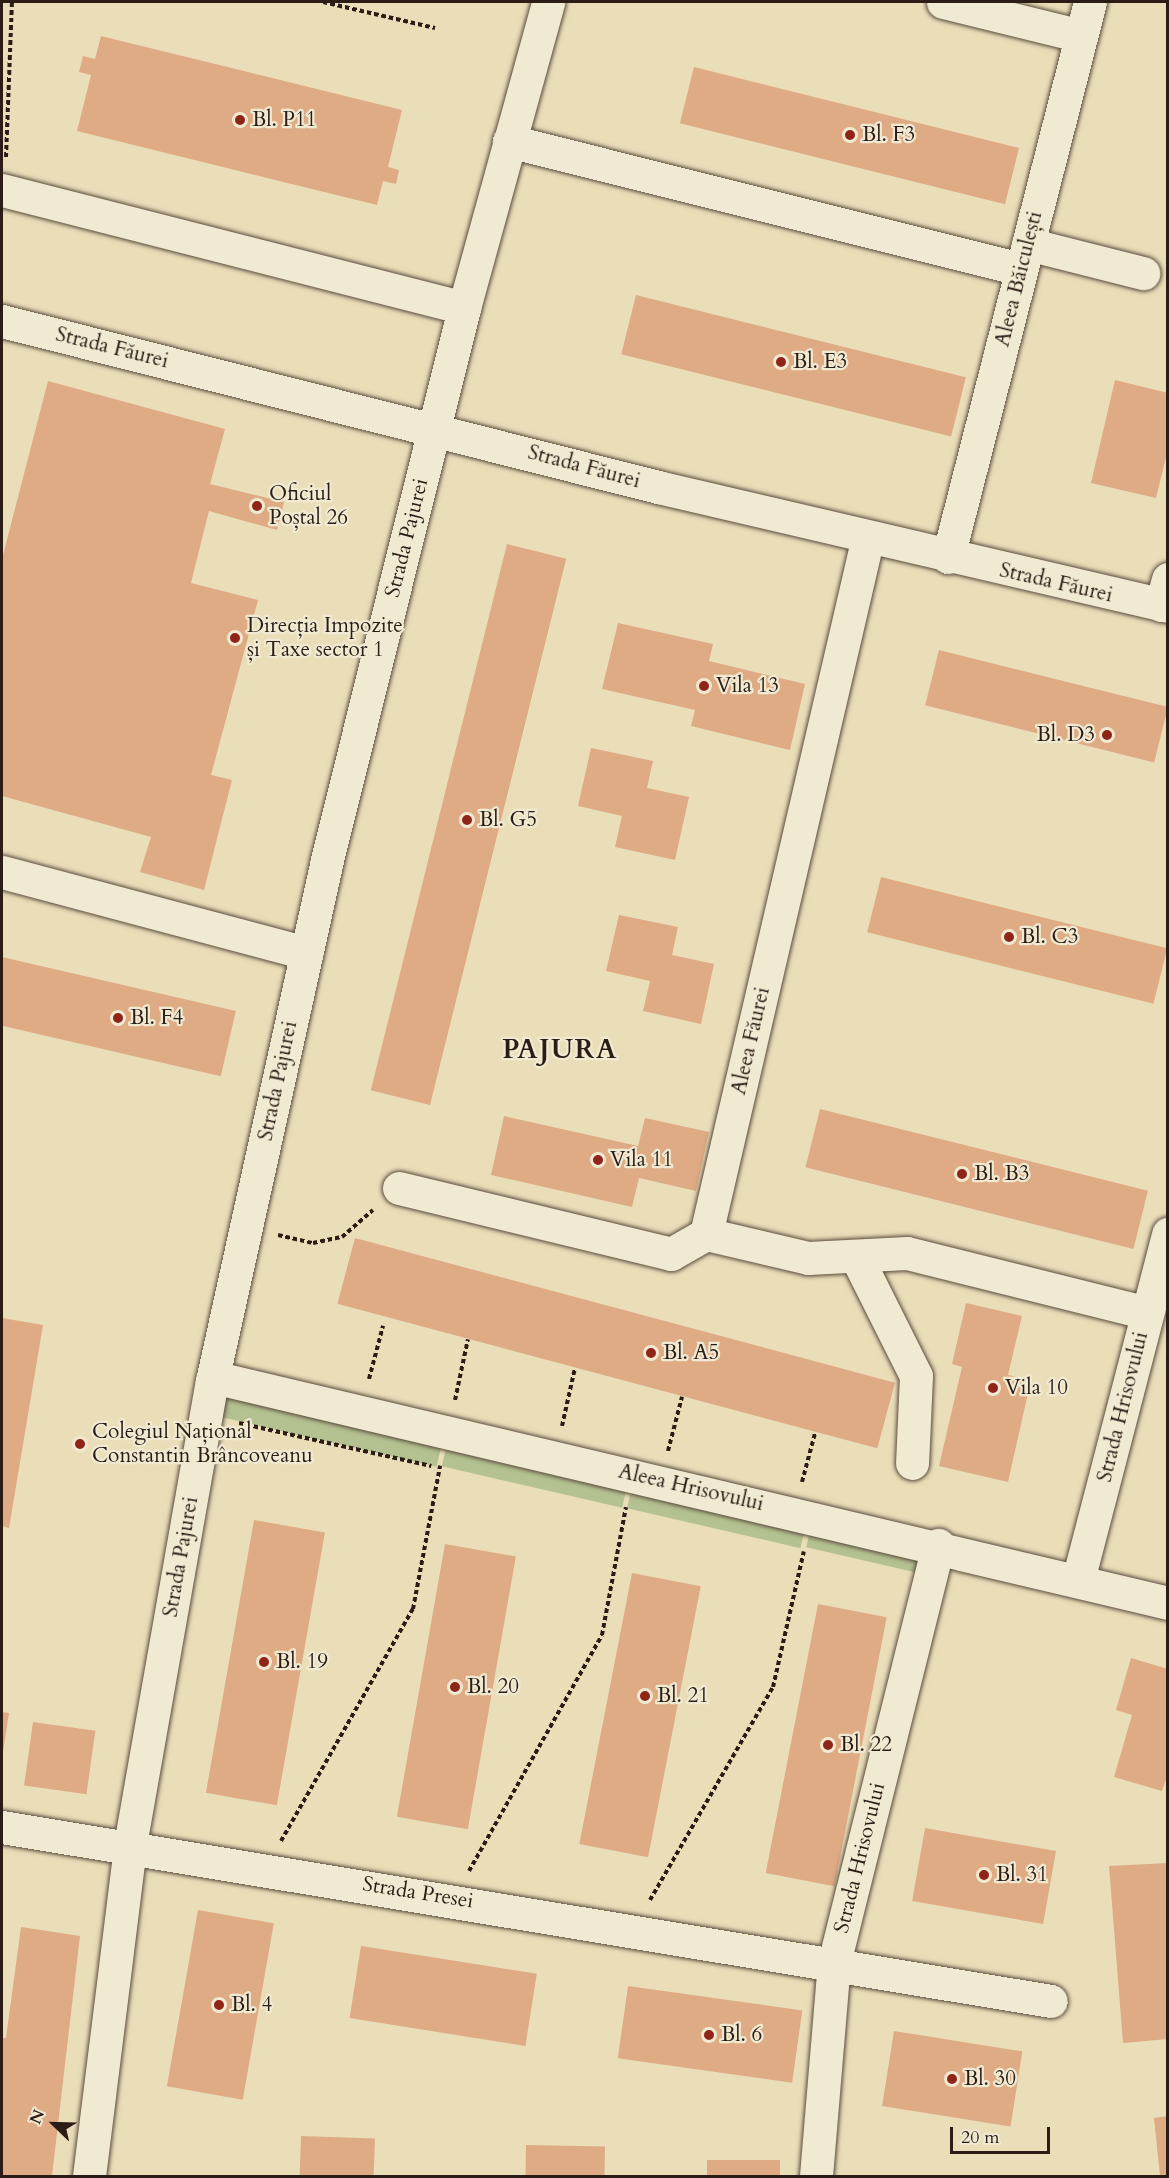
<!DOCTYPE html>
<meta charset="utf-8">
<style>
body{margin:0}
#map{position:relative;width:1169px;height:2178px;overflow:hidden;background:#eadeb9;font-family:Cardo,serif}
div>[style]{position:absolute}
.green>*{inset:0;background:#b4c291;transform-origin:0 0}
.building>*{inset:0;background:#deab85;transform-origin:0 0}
.path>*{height:4px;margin-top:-2px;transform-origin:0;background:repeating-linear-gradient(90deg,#2b1c16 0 4.5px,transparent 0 7.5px)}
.roads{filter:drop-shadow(0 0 2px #5b4c3f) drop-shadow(0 0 2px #5b4c3f)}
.minor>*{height:33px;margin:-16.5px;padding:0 16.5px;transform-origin:16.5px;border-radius:16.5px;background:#f1ead2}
.dots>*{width:16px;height:16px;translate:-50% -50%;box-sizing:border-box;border:3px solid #f1ead2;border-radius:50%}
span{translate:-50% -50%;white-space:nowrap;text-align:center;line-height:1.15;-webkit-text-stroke:4.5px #f1ead2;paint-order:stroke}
.poi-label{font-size:21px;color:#2b1c16}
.left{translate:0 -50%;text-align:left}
.right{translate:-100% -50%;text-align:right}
.street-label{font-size:21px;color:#2b1c16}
.district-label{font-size:27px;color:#2b1c16;font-weight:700;letter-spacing:1.5px}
.frame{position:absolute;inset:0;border:3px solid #2b1c16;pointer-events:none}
.north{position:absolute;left:24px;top:2094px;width:60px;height:60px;-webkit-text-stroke:4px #f1ead2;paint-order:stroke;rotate:293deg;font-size:16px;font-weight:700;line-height:24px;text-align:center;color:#2b1c16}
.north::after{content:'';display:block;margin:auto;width:21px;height:27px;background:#2b1c16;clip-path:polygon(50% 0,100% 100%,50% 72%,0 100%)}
.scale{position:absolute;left:950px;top:2127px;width:100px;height:27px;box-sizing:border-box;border:3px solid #2b1c16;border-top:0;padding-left:8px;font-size:18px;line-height:21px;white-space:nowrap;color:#2b1c16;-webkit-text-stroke:4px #f1ead2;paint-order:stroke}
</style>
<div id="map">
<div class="green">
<div style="left:216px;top:1382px;width:234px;height:33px;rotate:13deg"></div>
<div style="left:449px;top:1435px;width:185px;height:32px;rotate:13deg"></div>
<div style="left:634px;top:1478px;width:178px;height:31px;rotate:13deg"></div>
<div style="left:813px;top:1518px;width:125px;height:30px;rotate:13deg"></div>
</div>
<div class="building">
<div style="clip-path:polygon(101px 36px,402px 110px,388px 167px,399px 170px,396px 184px,383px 181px,377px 205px,77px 131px,91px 75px,79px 72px,83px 56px,95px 59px)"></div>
<div style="left:694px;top:67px;width:335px;height:58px;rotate:14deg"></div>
<div style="left:636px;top:295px;width:340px;height:61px;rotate:14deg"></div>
<div style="clip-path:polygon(1115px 380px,1168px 393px,1168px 449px,1156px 498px,1091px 483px)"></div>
<div style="clip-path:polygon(48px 381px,225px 429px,210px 484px,284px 502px,277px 530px,209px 511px,191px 583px,258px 600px,211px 775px,232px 780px,204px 890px,140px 872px,151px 837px,2px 796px,2px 559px)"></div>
<div style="left:507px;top:544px;width:61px;height:563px;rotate:14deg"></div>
<div style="clip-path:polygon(618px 623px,713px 644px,709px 661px,805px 684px,790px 750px,691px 726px,695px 710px,602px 689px)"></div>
<div style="left:939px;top:650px;width:236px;height:57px;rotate:14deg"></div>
<div style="clip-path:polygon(591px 748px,653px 761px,647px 788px,689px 797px,675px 860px,615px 847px,622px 816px,578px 806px)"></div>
<div style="left:881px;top:877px;width:295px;height:57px;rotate:14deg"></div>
<div style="clip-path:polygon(619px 915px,678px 927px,672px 955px,714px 964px,701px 1024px,643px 1011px,650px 981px,606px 971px)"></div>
<div style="left:2px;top:957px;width:240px;height:67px;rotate:13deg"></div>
<div style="left:820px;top:1109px;width:338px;height:60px;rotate:14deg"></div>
<div style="clip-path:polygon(504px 1116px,638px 1146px,645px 1118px,709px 1132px,696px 1191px,639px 1178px,632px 1207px,491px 1175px)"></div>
<div style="left:355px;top:1238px;width:559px;height:68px;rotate:15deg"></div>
<div style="clip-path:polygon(966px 1303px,1022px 1316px,1008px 1375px,1031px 1380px,1008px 1482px,939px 1466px,962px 1367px,952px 1364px)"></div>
<div style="clip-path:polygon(2px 1318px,43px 1325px,9px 1528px,2px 1526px)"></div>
<div style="left:254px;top:1520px;width:72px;height:277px;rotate:10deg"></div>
<div style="left:445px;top:1544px;width:72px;height:277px;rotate:10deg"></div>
<div style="left:632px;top:1573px;width:70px;height:276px;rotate:11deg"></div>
<div style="left:818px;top:1604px;width:70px;height:274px;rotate:11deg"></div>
<div style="clip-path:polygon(1131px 1658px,1168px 1669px,1168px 1773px,1162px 1791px,1114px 1777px,1132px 1715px,1116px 1710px)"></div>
<div style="clip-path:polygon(2px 1712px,9px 1713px,3px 1752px,2px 1752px)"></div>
<div style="left:33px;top:1722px;width:63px;height:64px;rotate:8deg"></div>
<div style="left:925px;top:1828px;width:133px;height:74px;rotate:10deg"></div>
<div style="clip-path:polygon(1168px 1863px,1168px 2039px,1123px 2043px,1109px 1866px)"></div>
<div style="left:198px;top:1910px;width:77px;height:179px;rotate:10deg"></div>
<div style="clip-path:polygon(21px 1927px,80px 1936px,52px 2176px,2px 2176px,2px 2038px,6px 2038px)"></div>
<div style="left:361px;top:1946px;width:178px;height:73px;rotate:9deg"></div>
<div style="left:628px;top:1986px;width:176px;height:73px;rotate:8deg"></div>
<div style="left:894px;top:2031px;width:130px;height:76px;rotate:9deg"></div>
<div style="clip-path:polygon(1168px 2116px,1168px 2176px,1160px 2176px,1154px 2118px)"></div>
<div style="left:301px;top:2136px;width:74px;height:40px;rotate:2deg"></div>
<div style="left:526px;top:2145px;width:79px;height:31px;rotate:1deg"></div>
<div style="left:707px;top:2160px;width:73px;height:16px"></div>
</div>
<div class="path">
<div style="left:323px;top:2px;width:115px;rotate:13.1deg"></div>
<div style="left:6px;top:157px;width:155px;rotate:-87.8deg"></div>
<div style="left:278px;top:1235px;width:36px;rotate:13deg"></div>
<div style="left:313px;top:1243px;width:30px;rotate:-12deg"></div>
<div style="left:342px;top:1237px;width:41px;rotate:-41.1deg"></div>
<div style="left:369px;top:1379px;width:55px;rotate:-75.2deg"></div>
<div style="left:455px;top:1400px;width:62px;rotate:-78deg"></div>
<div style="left:239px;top:1423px;width:197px;rotate:12.6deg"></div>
<div style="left:562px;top:1426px;width:59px;rotate:-77.4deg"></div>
<div style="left:668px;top:1451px;width:56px;rotate:-75.5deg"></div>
<div style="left:802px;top:1482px;width:51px;rotate:-75.1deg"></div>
<div style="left:281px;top:1841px;width:267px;rotate:-60.4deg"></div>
<div style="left:413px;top:1609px;width:146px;rotate:-79.3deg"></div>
<div style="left:469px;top:1871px;width:271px;rotate:-60.6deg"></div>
<div style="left:602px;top:1635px;width:130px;rotate:-79.4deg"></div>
<div style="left:650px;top:1900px;width:246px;rotate:-60deg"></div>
<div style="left:773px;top:1687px;width:139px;rotate:-77.2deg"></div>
</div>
<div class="roads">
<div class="minor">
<div style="left:943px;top:2px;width:142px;rotate:13.8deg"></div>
<div style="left:509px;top:141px;width:528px;rotate:14.04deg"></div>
<div style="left:2px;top:190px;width:477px;rotate:14.3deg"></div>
<div style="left:1028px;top:244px;width:119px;rotate:14.2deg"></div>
<div style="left:2px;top:321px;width:677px;rotate:14.2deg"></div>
<div style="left:658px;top:487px;width:524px;rotate:13.13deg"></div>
<div style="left:948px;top:557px;width:573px;rotate:-75.65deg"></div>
<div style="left:1161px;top:605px;width:27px;rotate:-75deg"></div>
<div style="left:2px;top:872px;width:315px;rotate:14.9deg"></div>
<div style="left:399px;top:1188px;width:280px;rotate:13.6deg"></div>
<div style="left:671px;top:1254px;width:40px;rotate:-29.7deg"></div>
<div style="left:706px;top:1234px;width:716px;rotate:-76.92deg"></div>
<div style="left:706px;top:1234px;width:105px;rotate:13.2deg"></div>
<div style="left:808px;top:1258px;width:99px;rotate:-2.9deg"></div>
<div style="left:907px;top:1253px;width:247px;rotate:14deg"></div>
<div style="left:856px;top:1256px;width:134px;rotate:63.4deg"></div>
<div style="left:916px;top:1376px;width:87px;rotate:92.6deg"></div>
<div style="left:213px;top:1377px;width:981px;rotate:13.31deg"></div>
<div style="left:1078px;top:1580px;width:358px;rotate:-75.4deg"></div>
<div style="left:2px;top:1827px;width:1063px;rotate:9.42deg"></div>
<div style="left:89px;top:2176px;width:334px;rotate:-82.9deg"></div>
<div style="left:130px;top:1845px;width:471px;rotate:-80deg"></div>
<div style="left:212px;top:1381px;width:534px;rotate:-77.55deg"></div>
<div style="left:327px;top:860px;width:569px;rotate:-76.06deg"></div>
<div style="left:464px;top:308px;width:317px;rotate:-74.6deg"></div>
<div style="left:816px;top:2176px;width:214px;rotate:-85.2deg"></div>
<div style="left:834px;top:1963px;width:431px;rotate:-76deg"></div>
</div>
</div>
<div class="dots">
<div style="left:240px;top:120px;background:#8f2418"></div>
<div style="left:850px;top:135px;background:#8f2418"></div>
<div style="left:781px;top:362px;background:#8f2418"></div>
<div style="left:257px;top:506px;background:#8f2418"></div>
<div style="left:235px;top:638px;background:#8f2418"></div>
<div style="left:704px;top:686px;background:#8f2418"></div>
<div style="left:1107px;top:735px;background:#8f2418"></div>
<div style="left:467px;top:820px;background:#8f2418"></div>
<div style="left:1009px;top:937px;background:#8f2418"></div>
<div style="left:118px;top:1018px;background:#8f2418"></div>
<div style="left:598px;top:1160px;background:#8f2418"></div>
<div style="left:962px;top:1174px;background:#8f2418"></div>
<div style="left:651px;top:1353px;background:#8f2418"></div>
<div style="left:993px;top:1388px;background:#8f2418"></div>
<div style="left:80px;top:1444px;background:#8f2418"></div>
<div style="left:264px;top:1662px;background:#8f2418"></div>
<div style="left:455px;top:1687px;background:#8f2418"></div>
<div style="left:645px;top:1696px;background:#8f2418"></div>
<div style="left:828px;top:1745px;background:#8f2418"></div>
<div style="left:984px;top:1875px;background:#8f2418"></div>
<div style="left:219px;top:2005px;background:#8f2418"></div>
<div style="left:709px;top:2035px;background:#8f2418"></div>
<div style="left:952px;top:2079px;background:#8f2418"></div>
</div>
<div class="poi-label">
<span class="left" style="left:252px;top:120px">Bl. P11</span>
<span class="left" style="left:862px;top:135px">Bl. F3</span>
<span class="left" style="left:793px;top:362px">Bl. E3</span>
<span class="left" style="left:269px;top:506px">Oficiul<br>Poștal 26</span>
<span class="left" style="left:247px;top:638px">Direcția Impozite<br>și Taxe sector 1</span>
<span class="left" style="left:716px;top:686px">Vila 13</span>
<span class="right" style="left:1095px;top:735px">Bl. D3</span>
<span class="left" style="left:479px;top:820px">Bl. G5</span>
<span class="left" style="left:1021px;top:937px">Bl. C3</span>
<span class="left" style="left:130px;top:1018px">Bl. F4</span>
<span class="left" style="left:610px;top:1160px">Vila 11</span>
<span class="left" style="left:974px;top:1174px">Bl. B3</span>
<span class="left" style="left:663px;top:1353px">Bl. A5</span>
<span class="left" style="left:1005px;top:1388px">Vila 10</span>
<span class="left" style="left:92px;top:1444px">Colegiul Național<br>Constantin Brâncoveanu</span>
<span class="left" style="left:276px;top:1662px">Bl. 19</span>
<span class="left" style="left:467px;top:1687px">Bl. 20</span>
<span class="left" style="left:657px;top:1696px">Bl. 21</span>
<span class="left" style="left:840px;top:1745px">Bl. 22</span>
<span class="left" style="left:996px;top:1875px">Bl. 31</span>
<span class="left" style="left:231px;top:2005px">Bl. 4</span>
<span class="left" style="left:721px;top:2035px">Bl. 6</span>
<span class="left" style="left:964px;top:2079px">Bl. 30</span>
</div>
<div class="street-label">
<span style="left:1019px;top:279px;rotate:-76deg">Aleea Băiculești</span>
<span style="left:112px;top:348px;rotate:14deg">Strada Făurei</span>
<span style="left:584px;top:467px;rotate:15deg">Strada Făurei</span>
<span style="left:407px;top:538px;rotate:-76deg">Strada Pajurei</span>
<span style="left:1056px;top:583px;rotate:13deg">Strada Făurei</span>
<span style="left:751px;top:1041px;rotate:-77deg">Aleea Făurei</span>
<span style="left:278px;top:1081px;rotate:-78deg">Strada Pajurei</span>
<span style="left:1123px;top:1407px;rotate:-76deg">Strada Hrisovului</span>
<span style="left:691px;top:1488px;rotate:13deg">Aleea Hrisovului</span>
<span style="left:181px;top:1557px;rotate:-80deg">Strada Pajurei</span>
<span style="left:860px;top:1858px;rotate:-76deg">Strada Hrisovului</span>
<span style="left:418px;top:1893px;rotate:9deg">Strada Presei</span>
</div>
<div class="district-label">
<span style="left:560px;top:1050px">PAJURA</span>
</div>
<div class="frame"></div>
<div class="north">N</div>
<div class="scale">20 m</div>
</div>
